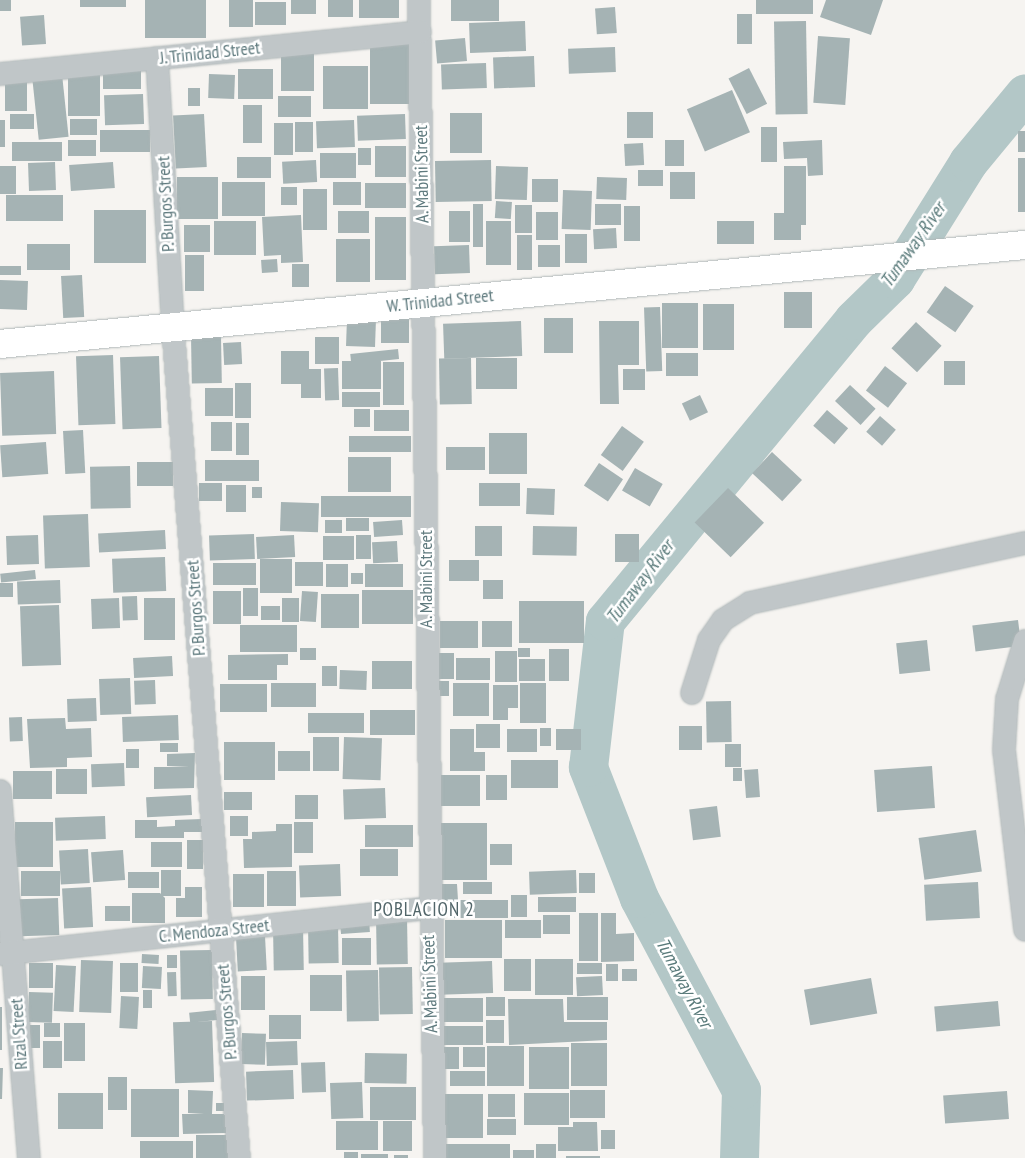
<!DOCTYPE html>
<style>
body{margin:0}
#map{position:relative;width:1025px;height:1158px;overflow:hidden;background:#f6f4f1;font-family:"PT Sans Narrow",sans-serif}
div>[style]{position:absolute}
.river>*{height:39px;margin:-19.5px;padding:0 19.5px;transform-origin:19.5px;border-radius:19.5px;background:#b3c7c7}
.building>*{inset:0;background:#a5b3b4;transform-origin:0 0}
.roads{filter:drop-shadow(0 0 1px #afb7b8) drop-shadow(0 0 1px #afb7b8)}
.street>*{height:22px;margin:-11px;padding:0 11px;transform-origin:11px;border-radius:11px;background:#c0c6c8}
.primary>*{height:28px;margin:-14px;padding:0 14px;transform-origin:14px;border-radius:14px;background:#fff}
span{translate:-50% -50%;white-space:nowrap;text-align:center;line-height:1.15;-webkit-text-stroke:5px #fff;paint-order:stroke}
.street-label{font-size:18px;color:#5f7a7e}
.water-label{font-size:19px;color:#597a7a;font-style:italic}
.neighbourhood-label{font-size:19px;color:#516569;letter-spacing:1px}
</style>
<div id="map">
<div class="river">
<div style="left:739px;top:1158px;width:68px;rotate:-88.3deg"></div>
<div style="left:741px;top:1090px;width:217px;rotate:-118deg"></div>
<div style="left:639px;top:898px;width:141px;rotate:-111.3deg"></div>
<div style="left:588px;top:767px;width:147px;rotate:-83.4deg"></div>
<div style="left:605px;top:621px;width:390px;rotate:-50.5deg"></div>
<div style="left:853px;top:320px;width:59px;rotate:-44.3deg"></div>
<div style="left:895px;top:279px;width:138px;rotate:-58deg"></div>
<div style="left:968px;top:162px;width:89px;rotate:-50.4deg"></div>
</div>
<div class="building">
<div style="left:0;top:0;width:11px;height:11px"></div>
<div style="left:80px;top:0;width:46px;height:7px"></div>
<div style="left:145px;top:0;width:61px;height:38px"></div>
<div style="left:229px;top:0;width:24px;height:27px"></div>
<div style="left:291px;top:0;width:25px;height:14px"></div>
<div style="left:328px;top:0;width:25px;height:17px"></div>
<div style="left:359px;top:0;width:40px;height:18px"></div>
<div style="left:451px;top:0;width:48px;height:21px"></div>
<div style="left:756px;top:0;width:57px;height:14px"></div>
<div style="clip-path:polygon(826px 0,883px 0,871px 35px,820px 17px)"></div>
<div style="left:255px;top:2px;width:31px;height:23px"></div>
<div style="left:615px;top:7px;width:26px;height:20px;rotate:86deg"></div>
<div style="left:737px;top:14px;width:15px;height:30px"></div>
<div style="left:44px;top:15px;width:29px;height:24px;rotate:86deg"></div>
<div style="left:525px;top:21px;width:30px;height:56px;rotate:88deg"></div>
<div style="left:806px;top:21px;width:93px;height:32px;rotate:89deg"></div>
<div style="left:818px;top:36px;width:32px;height:67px;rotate:4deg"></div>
<div style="left:465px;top:38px;width:23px;height:30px;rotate:85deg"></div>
<div style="left:370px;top:43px;width:40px;height:61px"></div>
<div style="left:615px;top:47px;width:25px;height:47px;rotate:88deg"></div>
<div style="left:281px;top:52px;width:33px;height:39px"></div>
<div style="left:534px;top:56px;width:31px;height:41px;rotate:88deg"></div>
<div style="left:486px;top:63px;width:25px;height:45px;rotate:88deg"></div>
<div style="left:103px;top:65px;width:38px;height:24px"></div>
<div style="left:323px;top:66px;width:45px;height:43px"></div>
<div style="left:749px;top:68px;width:40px;height:23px;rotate:63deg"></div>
<div style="left:238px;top:69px;width:35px;height:30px"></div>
<div style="left:5px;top:74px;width:22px;height:37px"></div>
<div style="left:62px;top:74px;width:63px;height:30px;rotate:84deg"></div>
<div style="left:68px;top:74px;width:32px;height:42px"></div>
<div style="left:209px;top:74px;width:26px;height:24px;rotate:2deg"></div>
<div style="left:188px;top:88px;width:12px;height:18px"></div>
<div style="left:732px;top:90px;width:46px;height:49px;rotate:67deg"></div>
<div style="left:143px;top:94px;width:30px;height:39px;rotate:88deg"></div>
<div style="left:278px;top:96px;width:33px;height:21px"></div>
<div style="left:243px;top:105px;width:19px;height:38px"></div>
<div style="left:627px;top:112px;width:26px;height:26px"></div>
<div style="left:450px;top:113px;width:32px;height:40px"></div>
<div style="left:10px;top:114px;width:24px;height:15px"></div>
<div style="left:204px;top:114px;width:53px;height:31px;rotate:87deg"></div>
<div style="left:405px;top:114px;width:25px;height:48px;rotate:88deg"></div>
<div style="left:70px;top:119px;width:27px;height:16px"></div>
<div style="left:0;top:120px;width:5px;height:27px"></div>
<div style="left:354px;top:120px;width:27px;height:38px;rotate:88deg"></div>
<div style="left:295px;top:122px;width:18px;height:30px"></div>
<div style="left:274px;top:123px;width:19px;height:32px"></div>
<div style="left:761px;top:127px;width:16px;height:35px"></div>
<div style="left:150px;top:130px;width:22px;height:50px;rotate:90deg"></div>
<div style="left:1018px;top:131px;width:7px;height:21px"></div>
<div style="left:68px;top:140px;width:28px;height:16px"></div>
<div style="left:665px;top:140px;width:19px;height:26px"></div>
<div style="clip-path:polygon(822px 140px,823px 175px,808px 176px,807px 158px,784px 159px,783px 142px)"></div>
<div style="left:12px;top:142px;width:50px;height:19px"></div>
<div style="left:643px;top:143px;width:22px;height:19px;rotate:87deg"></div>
<div style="left:375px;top:146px;width:31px;height:31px"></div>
<div style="left:358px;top:148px;width:13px;height:17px"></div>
<div style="left:320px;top:153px;width:36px;height:25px"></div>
<div style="left:237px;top:157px;width:34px;height:21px"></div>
<div style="left:1018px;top:158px;width:7px;height:54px"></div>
<div style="left:316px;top:160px;width:22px;height:34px;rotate:87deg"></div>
<div style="left:491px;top:160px;width:41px;height:56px;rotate:89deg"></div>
<div style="left:55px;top:162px;width:28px;height:27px;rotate:88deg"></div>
<div style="left:113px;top:162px;width:26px;height:44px;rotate:86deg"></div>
<div style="left:0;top:166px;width:16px;height:28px"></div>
<div style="left:496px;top:166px;width:32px;height:33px;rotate:2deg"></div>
<div style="clip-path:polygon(784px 166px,806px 166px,806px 225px,801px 225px,801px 240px,774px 240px,774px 213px,784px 213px)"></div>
<div style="left:638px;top:170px;width:25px;height:16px"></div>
<div style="left:670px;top:172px;width:25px;height:27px"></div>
<div style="left:177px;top:177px;width:41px;height:42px"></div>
<div style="left:597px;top:177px;width:30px;height:22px;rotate:2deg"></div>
<div style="left:532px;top:179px;width:26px;height:23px"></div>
<div style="left:222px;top:182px;width:43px;height:34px"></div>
<div style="left:333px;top:182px;width:28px;height:23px"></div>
<div style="left:365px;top:183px;width:41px;height:25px"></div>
<div style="left:281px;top:187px;width:16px;height:18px"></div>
<div style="left:303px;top:189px;width:24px;height:41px"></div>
<div style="left:563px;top:190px;width:29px;height:39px;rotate:2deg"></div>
<div style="left:63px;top:195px;width:26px;height:57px;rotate:90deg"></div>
<div style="left:496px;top:201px;width:16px;height:17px;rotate:4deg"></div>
<div style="left:473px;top:204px;width:10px;height:43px"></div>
<div style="left:595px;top:204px;width:26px;height:21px"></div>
<div style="left:515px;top:205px;width:17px;height:28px"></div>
<div style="left:624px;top:206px;width:16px;height:35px"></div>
<div style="left:94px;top:210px;width:52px;height:53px"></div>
<div style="left:338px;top:211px;width:31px;height:22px"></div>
<div style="left:449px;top:211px;width:21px;height:31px"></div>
<div style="left:536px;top:212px;width:22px;height:28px"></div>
<div style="clip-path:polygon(301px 215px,303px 262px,281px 263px,281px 255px,264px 256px,262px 217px)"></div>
<div style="left:375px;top:217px;width:31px;height:63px"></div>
<div style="left:214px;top:221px;width:42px;height:34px"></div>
<div style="left:486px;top:221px;width:25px;height:44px"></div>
<div style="left:717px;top:221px;width:37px;height:23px"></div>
<div style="left:184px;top:225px;width:26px;height:27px"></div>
<div style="left:616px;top:228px;width:20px;height:23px;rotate:87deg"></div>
<div style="left:565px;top:234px;width:22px;height:29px"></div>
<div style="left:517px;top:235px;width:15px;height:35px"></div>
<div style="left:336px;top:239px;width:34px;height:43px"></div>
<div style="left:27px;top:244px;width:43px;height:26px"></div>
<div style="left:469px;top:245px;width:28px;height:35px;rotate:88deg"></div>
<div style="left:538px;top:245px;width:22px;height:22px"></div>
<div style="left:185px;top:255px;width:19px;height:36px"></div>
<div style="left:277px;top:259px;width:13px;height:16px;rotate:86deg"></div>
<div style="left:292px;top:264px;width:17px;height:23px"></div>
<div style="left:0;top:266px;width:21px;height:9px"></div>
<div style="left:82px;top:275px;width:42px;height:21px;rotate:87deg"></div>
<div style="left:0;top:280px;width:28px;height:29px;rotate:2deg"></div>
<div style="left:945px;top:286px;width:35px;height:32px;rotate:35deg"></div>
<div style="left:784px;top:292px;width:28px;height:36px"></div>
<div style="left:662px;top:303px;width:36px;height:45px"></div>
<div style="left:703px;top:304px;width:31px;height:46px"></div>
<div style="left:660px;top:307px;width:64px;height:16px;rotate:88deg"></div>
<div style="left:347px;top:318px;width:29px;height:28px;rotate:2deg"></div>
<div style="left:544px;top:318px;width:29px;height:35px"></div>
<div style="left:381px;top:319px;width:28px;height:24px"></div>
<div style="left:521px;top:321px;width:35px;height:78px;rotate:88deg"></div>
<div style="clip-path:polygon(599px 321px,639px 321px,639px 365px,618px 365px,619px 404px,600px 404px)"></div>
<div style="left:916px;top:322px;width:35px;height:36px;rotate:43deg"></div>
<div style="left:221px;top:336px;width:47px;height:30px;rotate:89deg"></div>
<div style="left:339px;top:337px;width:27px;height:24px;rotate:90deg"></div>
<div style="left:241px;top:342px;width:22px;height:18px;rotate:87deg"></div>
<div style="left:398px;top:349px;width:10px;height:48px;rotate:84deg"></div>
<div style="clip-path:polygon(281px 351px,309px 351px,309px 369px,321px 369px,321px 398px,301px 398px,301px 384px,281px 384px)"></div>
<div style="left:698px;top:353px;width:23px;height:32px;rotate:90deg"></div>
<div style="left:113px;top:355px;width:69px;height:37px;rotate:88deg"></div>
<div style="left:159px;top:356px;width:72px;height:39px;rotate:88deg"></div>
<div style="left:471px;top:358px;width:46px;height:32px;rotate:89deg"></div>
<div style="left:476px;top:358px;width:41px;height:31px"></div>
<div style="left:381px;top:361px;width:28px;height:39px;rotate:90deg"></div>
<div style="left:944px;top:361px;width:21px;height:24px"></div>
<div style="left:383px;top:362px;width:21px;height:43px"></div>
<div style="left:885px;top:366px;width:28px;height:31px;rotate:38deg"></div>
<div style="left:338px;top:368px;width:32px;height:14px;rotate:88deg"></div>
<div style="left:623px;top:369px;width:22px;height:21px"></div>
<div style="left:54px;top:371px;width:63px;height:54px;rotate:88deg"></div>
<div style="left:235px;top:383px;width:16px;height:35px"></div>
<div style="left:850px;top:385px;width:35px;height:22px;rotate:43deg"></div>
<div style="left:205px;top:388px;width:28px;height:28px"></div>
<div style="left:380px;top:392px;width:15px;height:38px;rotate:90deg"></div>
<div style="left:700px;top:395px;width:19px;height:20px;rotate:65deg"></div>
<div style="left:370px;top:409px;width:18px;height:16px;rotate:90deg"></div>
<div style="left:409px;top:410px;width:21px;height:35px;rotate:90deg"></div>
<div style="left:827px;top:410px;width:28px;height:21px;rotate:41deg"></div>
<div style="left:880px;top:416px;width:21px;height:21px;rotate:41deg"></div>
<div style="left:211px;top:422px;width:21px;height:29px"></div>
<div style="left:249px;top:423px;width:32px;height:13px;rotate:90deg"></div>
<div style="left:622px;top:426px;width:27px;height:36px;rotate:36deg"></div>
<div style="left:83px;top:430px;width:43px;height:20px;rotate:87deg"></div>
<div style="left:489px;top:433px;width:38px;height:41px"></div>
<div style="left:349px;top:436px;width:62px;height:16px"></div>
<div style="left:46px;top:442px;width:32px;height:46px;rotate:86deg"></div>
<div style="left:485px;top:447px;width:23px;height:39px;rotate:90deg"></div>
<div style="left:772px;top:452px;width:41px;height:29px;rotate:43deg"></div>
<div style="left:348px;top:457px;width:43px;height:35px"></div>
<div style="left:205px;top:460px;width:54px;height:21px"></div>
<div style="left:173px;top:462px;width:24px;height:36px;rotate:90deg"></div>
<div style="left:599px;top:463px;width:29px;height:27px;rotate:34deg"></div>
<div style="left:130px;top:466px;width:42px;height:40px;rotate:89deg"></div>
<div style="left:635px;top:468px;width:32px;height:26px;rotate:30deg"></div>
<div style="left:222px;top:483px;width:18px;height:23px;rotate:90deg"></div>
<div style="left:479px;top:483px;width:41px;height:23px"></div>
<div style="left:226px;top:485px;width:20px;height:27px"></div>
<div style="left:252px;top:487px;width:10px;height:11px"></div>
<div style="left:527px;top:488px;width:28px;height:26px;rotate:2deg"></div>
<div style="left:728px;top:488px;width:50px;height:48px;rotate:44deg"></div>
<div style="left:321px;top:496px;width:90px;height:21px"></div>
<div style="left:281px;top:502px;width:38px;height:29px;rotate:2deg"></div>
<div style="left:88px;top:514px;width:53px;height:45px;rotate:88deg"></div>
<div style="left:369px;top:518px;width:13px;height:23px;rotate:90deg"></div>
<div style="left:325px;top:520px;width:17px;height:13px"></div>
<div style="left:402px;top:520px;width:15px;height:29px;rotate:86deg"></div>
<div style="left:475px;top:526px;width:27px;height:30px"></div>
<div style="left:533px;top:526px;width:44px;height:29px;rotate:1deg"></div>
<div style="left:165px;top:530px;width:19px;height:67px;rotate:87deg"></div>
<div style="left:254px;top:534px;width:25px;height:45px;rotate:88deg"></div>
<div style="left:639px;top:534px;width:28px;height:24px;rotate:90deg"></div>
<div style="left:38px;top:535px;width:29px;height:32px;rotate:88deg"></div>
<div style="left:294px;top:535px;width:22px;height:38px;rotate:87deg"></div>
<div style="left:356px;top:535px;width:15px;height:24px"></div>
<div style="left:323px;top:536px;width:31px;height:24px"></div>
<div style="left:397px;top:541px;width:21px;height:25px;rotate:87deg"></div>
<div style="left:165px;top:557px;width:34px;height:53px;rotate:88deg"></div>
<div style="left:260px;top:559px;width:32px;height:34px"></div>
<div style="left:449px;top:560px;width:30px;height:21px"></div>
<div style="left:295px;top:562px;width:28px;height:24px"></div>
<div style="left:213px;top:563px;width:43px;height:22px"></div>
<div style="left:326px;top:564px;width:22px;height:23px"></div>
<div style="left:403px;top:564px;width:23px;height:38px;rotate:90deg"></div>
<div style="left:35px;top:570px;width:9px;height:35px;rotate:84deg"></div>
<div style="left:351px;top:573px;width:12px;height:11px"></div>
<div style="left:60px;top:580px;width:23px;height:43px;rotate:88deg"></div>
<div style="left:503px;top:580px;width:19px;height:20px;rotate:90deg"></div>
<div style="left:0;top:583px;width:13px;height:14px"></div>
<div style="left:243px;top:588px;width:15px;height:28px"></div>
<div style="left:413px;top:590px;width:34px;height:51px;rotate:90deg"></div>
<div style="left:213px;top:591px;width:28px;height:33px"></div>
<div style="left:302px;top:591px;width:16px;height:30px;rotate:4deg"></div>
<div style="left:321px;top:594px;width:38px;height:34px"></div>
<div style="left:137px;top:596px;width:24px;height:15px;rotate:88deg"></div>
<div style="left:119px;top:598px;width:30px;height:28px;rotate:88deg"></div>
<div style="left:144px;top:598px;width:31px;height:42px"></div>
<div style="left:282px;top:598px;width:17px;height:24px"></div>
<div style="left:584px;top:601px;width:42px;height:65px;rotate:90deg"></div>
<div style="left:59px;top:605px;width:60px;height:39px;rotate:88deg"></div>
<div style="left:261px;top:606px;width:19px;height:14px"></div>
<div style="left:1018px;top:620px;width:26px;height:46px;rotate:83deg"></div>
<div style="left:478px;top:621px;width:27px;height:38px;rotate:90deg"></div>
<div style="left:482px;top:621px;width:30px;height:26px"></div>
<div style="left:240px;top:625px;width:57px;height:27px"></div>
<div style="left:927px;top:640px;width:31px;height:31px;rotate:84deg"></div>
<div style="left:300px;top:648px;width:16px;height:12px"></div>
<div style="left:518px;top:648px;width:12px;height:9px"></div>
<div style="left:549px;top:649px;width:20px;height:32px"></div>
<div style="left:495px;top:651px;width:22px;height:31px"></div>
<div style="left:438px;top:653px;width:16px;height:26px"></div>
<div style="clip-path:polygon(288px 654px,288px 665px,277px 665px,277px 680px,228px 680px,228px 655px)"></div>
<div style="left:172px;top:656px;width:20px;height:39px;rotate:87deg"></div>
<div style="left:456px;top:658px;width:34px;height:22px"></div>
<div style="left:519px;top:659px;width:26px;height:22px"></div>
<div style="left:412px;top:661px;width:28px;height:40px;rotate:90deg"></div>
<div style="left:322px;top:666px;width:15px;height:20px"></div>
<div style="left:340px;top:670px;width:27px;height:19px;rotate:2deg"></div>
<div style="left:130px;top:678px;width:36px;height:31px;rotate:88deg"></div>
<div style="left:155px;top:680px;width:24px;height:21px;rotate:88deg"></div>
<div style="left:435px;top:681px;width:14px;height:15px"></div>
<div style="left:271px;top:683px;width:45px;height:24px"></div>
<div style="left:453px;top:683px;width:36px;height:33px"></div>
<div style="left:520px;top:683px;width:26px;height:40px"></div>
<div style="left:220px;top:684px;width:47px;height:28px"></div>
<div style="clip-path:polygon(493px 685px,518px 685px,518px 708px,508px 708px,508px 720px,493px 720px)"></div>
<div style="left:96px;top:698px;width:23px;height:29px;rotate:88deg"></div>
<div style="left:731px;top:701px;width:41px;height:25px;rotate:89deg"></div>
<div style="left:370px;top:710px;width:45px;height:25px"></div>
<div style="left:308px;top:713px;width:56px;height:20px"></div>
<div style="left:178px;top:715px;width:25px;height:56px;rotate:88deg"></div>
<div style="left:22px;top:717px;width:24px;height:13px;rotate:88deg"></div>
<div style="clip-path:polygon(65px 718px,66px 729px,91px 728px,92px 757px,67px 758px,67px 767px,30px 768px,27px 719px)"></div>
<div style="left:476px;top:724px;width:24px;height:24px"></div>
<div style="left:679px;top:726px;width:23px;height:24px"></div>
<div style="left:540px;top:728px;width:11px;height:18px"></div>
<div style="clip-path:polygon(450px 729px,474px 729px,474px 752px,485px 752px,485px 771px,450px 771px)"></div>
<div style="left:507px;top:729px;width:30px;height:23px"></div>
<div style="left:556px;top:729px;width:25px;height:21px"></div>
<div style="left:313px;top:737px;width:26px;height:34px"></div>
<div style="left:344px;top:737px;width:38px;height:42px;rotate:2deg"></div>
<div style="left:224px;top:742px;width:51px;height:38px"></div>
<div style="left:178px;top:743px;width:9px;height:18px;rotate:90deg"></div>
<div style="left:725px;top:744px;width:16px;height:23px"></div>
<div style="left:126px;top:749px;width:13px;height:19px"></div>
<div style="left:310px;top:751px;width:20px;height:32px;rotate:90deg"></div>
<div style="clip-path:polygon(195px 753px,194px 788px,154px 789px,154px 767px,189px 767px,167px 766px,167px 754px)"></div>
<div style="left:511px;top:760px;width:47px;height:28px"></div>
<div style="left:124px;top:763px;width:23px;height:33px;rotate:88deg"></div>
<div style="left:932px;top:766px;width:42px;height:58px;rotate:86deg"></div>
<div style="left:733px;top:768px;width:9px;height:13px"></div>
<div style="left:56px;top:769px;width:31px;height:25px"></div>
<div style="left:758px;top:769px;width:28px;height:14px;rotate:86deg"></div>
<div style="left:52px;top:771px;width:28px;height:39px;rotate:90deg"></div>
<div style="left:480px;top:775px;width:31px;height:39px;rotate:90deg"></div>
<div style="left:486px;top:775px;width:21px;height:25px"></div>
<div style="left:385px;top:788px;width:30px;height:42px;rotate:88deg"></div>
<div style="left:224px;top:792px;width:28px;height:18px"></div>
<div style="left:191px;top:795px;width:20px;height:45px;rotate:87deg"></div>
<div style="left:295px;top:795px;width:23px;height:24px"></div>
<div style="left:717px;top:806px;width:31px;height:28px;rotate:83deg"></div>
<div style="left:105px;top:816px;width:23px;height:50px;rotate:88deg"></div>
<div style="left:230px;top:816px;width:18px;height:20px"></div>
<div style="clip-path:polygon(202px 819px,202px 832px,184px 832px,184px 838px,135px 838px,135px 820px,157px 820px,157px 827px,175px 826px,175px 820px)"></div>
<div style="left:15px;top:822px;width:38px;height:45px"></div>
<div style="left:313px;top:822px;width:31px;height:19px;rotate:90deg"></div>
<div style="left:487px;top:823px;width:57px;height:49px;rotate:90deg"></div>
<div style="clip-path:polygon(276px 824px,292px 824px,292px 867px,244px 868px,243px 839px,252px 839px,252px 832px,276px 831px)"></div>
<div style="left:365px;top:825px;width:48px;height:22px"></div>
<div style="left:976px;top:830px;width:42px;height:58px;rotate:82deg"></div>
<div style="left:187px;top:840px;width:16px;height:29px"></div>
<div style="left:151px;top:842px;width:31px;height:25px"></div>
<div style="left:490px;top:844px;width:22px;height:21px"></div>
<div style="left:88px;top:849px;width:34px;height:29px;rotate:87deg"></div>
<div style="left:360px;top:849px;width:38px;height:27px"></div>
<div style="left:123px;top:850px;width:30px;height:32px;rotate:86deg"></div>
<div style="left:340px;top:864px;width:32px;height:41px;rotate:88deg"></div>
<div style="left:161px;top:870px;width:20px;height:26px"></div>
<div style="left:576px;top:870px;width:23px;height:47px;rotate:88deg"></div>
<div style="left:21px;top:871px;width:39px;height:25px"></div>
<div style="left:267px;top:871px;width:29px;height:35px"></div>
<div style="left:128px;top:872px;width:31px;height:16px"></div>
<div style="left:579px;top:873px;width:16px;height:20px"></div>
<div style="left:233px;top:874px;width:31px;height:33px"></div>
<div style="left:463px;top:882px;width:29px;height:12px"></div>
<div style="left:978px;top:882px;width:36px;height:54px;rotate:87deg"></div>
<div style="clip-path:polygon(441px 884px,457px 884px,458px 900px,508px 900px,508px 918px,449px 918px,449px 901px,442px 901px)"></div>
<div style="left:91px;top:887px;width:40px;height:29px;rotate:87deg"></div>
<div style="clip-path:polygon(185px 887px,202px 887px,202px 917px,176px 917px,176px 898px,185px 898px)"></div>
<div style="clip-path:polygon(132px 893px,160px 893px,165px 898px,165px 923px,132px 923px)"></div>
<div style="left:511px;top:895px;width:16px;height:22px"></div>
<div style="left:538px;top:897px;width:38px;height:15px"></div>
<div style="left:58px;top:898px;width:37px;height:39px;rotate:88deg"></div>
<div style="left:105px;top:906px;width:25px;height:15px"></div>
<div style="left:579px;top:913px;width:19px;height:48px"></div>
<div style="clip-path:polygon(601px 913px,616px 913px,616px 934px,634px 933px,634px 961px,601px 962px)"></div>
<div style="left:543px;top:915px;width:27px;height:19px"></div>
<div style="left:407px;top:917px;width:47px;height:31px;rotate:89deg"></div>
<div style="left:369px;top:919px;width:13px;height:29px;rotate:86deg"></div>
<div style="left:502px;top:920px;width:38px;height:57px;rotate:90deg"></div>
<div style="left:541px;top:920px;width:18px;height:36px;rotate:90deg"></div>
<div style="left:338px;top:924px;width:39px;height:30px;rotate:89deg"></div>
<div style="left:303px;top:926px;width:44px;height:30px;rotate:89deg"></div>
<div style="left:265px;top:936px;width:34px;height:29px;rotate:87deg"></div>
<div style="left:342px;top:938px;width:29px;height:27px"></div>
<div style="left:212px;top:950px;width:49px;height:32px;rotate:89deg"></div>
<div style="left:142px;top:954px;width:17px;height:9px;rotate:3deg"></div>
<div style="left:177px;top:955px;width:13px;height:10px;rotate:90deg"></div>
<div style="left:504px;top:959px;width:27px;height:32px"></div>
<div style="left:535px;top:959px;width:38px;height:36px"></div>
<div style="left:81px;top:960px;width:32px;height:52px;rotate:2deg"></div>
<div style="left:492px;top:961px;width:32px;height:53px;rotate:88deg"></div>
<div style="left:29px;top:963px;width:24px;height:25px"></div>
<div style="left:120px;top:963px;width:18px;height:29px"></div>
<div style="left:577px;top:963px;width:25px;height:11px"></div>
<div style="left:606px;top:964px;width:12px;height:17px"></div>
<div style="left:56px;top:965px;width:20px;height:46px;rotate:3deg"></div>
<div style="left:143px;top:966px;width:19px;height:22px;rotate:3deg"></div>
<div style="left:412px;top:967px;width:47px;height:33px;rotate:89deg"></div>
<div style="left:622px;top:969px;width:15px;height:12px"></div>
<div style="left:378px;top:970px;width:51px;height:32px;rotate:89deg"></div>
<div style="left:176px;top:972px;width:24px;height:9px;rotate:88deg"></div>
<div style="left:342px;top:975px;width:36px;height:32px;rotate:90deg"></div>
<div style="left:241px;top:976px;width:24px;height:34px"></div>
<div style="left:602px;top:976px;width:19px;height:26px;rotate:87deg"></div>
<div style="left:871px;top:978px;width:36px;height:68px;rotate:80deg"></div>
<div style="left:143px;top:990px;width:9px;height:18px"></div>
<div style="left:29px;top:992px;width:24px;height:30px;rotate:2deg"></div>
<div style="left:121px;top:996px;width:18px;height:32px;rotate:3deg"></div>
<div style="left:486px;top:997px;width:19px;height:19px"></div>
<div style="left:567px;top:997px;width:41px;height:23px"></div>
<div style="left:483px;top:998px;width:24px;height:40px;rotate:90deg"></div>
<div style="clip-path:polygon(508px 999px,563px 999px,564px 1022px,607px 1022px,607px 1040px,509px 1045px)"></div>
<div style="left:998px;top:1001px;width:25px;height:64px;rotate:85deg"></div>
<div style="left:0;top:1007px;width:2px;height:43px"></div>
<div style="left:216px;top:1010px;width:10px;height:27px;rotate:84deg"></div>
<div style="left:301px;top:1015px;width:24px;height:32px;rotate:90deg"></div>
<div style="left:486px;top:1020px;width:18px;height:23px"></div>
<div style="left:212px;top:1021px;width:61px;height:39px;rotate:88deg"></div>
<div style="left:44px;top:1023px;width:16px;height:14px"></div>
<div style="left:64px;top:1023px;width:21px;height:38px"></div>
<div style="left:30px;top:1025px;width:10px;height:23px"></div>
<div style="left:444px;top:1026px;width:39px;height:19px"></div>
<div style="left:242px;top:1033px;width:24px;height:31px;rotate:2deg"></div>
<div style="left:43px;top:1041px;width:19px;height:27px"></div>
<div style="left:297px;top:1041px;width:24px;height:31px;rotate:88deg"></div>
<div style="left:571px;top:1043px;width:36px;height:43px"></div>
<div style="left:487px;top:1046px;width:37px;height:40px"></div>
<div style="left:443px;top:1047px;width:16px;height:22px"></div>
<div style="left:463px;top:1047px;width:22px;height:20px"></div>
<div style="left:529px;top:1047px;width:40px;height:42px"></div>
<div style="left:365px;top:1053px;width:42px;height:30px;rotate:1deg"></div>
<div style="left:325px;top:1062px;width:30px;height:24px;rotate:88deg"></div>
<div style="clip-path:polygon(0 1068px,3px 1068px,2px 1099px,0 1099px)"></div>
<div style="left:293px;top:1070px;width:29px;height:47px;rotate:88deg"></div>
<div style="left:450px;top:1071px;width:35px;height:15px"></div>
<div style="left:108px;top:1077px;width:19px;height:33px"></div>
<div style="left:362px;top:1082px;width:36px;height:32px;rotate:88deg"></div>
<div style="left:370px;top:1087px;width:46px;height:33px"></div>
<div style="left:179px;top:1089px;width:48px;height:48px;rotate:90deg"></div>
<div style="clip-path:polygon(188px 1090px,213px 1091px,212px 1114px,226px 1114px,226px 1133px,183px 1134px,182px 1114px,204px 1114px,188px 1113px)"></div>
<div style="left:570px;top:1090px;width:35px;height:28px"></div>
<div style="left:1007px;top:1091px;width:28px;height:64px;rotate:86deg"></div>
<div style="left:103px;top:1093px;width:36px;height:45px;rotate:90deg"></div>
<div style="left:524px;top:1093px;width:45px;height:32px"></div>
<div style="left:442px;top:1094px;width:41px;height:44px"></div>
<div style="left:488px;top:1094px;width:27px;height:23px"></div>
<div style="left:216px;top:1103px;width:9px;height:8px"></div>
<div style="left:487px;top:1119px;width:29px;height:16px"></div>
<div style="left:336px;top:1121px;width:42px;height:29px"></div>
<div style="left:383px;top:1121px;width:29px;height:30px"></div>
<div style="clip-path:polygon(573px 1122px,597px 1122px,598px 1151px,558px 1151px,558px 1127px,573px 1127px)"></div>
<div style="left:601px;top:1130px;width:14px;height:19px"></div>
<div style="left:196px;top:1135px;width:34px;height:23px"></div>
<div style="left:140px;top:1141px;width:53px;height:17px"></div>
<div style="left:445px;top:1144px;width:65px;height:14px"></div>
<div style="left:556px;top:1144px;width:14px;height:20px;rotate:90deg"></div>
<div style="left:513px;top:1150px;width:21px;height:8px"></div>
<div style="left:344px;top:1152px;width:14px;height:6px"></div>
<div style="left:361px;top:1154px;width:27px;height:4px"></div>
<div style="left:394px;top:1155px;width:14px;height:3px"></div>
<div style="left:566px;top:1156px;width:34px;height:2px"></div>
</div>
<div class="roads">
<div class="street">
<div style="left:419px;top:0;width:1158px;rotate:89.21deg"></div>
<div style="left:157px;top:58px;width:271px;rotate:86.6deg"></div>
<div style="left:173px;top:329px;width:832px;rotate:85.45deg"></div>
<div style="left:0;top:74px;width:422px;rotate:-5.7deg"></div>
<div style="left:1025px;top:641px;width:61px;rotate:107.2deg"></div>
<div style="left:1007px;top:699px;width:51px;rotate:93.4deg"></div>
<div style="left:1004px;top:750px;width:181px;rotate:83.3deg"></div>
<div style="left:692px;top:693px;width:56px;rotate:-72.2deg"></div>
<div style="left:709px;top:640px;width:24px;rotate:-55deg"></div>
<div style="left:723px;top:620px;width:32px;rotate:-32deg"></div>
<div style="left:750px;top:603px;width:281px;rotate:-12.3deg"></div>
<div style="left:0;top:791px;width:368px;rotate:85.5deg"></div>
<div style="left:0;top:954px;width:430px;rotate:-6.1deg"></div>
</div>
<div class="primary">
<div style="left:0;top:344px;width:1030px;rotate:-5.52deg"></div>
</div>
</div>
<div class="street-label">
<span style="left:210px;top:53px;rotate:-6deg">J. Trinidad Street</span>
<span style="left:422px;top:174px;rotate:-91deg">A. Mabini Street</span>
<span style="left:166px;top:204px;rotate:-93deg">P. Burgos Street</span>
<span style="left:440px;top:301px;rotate:-6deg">W. Trinidad Street</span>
<span style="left:426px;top:579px;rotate:-90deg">A. Mabini Street</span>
<span style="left:196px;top:608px;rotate:-94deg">P. Burgos Street</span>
<span style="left:214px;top:931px;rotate:-6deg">C. Mendoza Street</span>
<span style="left:430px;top:984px;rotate:-92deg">A. Mabini Street</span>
<span style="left:227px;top:1012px;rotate:-95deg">P. Burgos Street</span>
<span style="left:19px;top:1034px;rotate:-94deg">Rizal Street</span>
</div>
<div class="water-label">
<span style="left:913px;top:245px;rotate:-55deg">Tumaway River</span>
<span style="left:640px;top:582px;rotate:-53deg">Tumaway River</span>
<span style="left:684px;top:983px;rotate:62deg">Tumaway River</span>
</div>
<div class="neighbourhood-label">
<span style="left:424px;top:910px">POBLACION 2</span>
</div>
</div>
